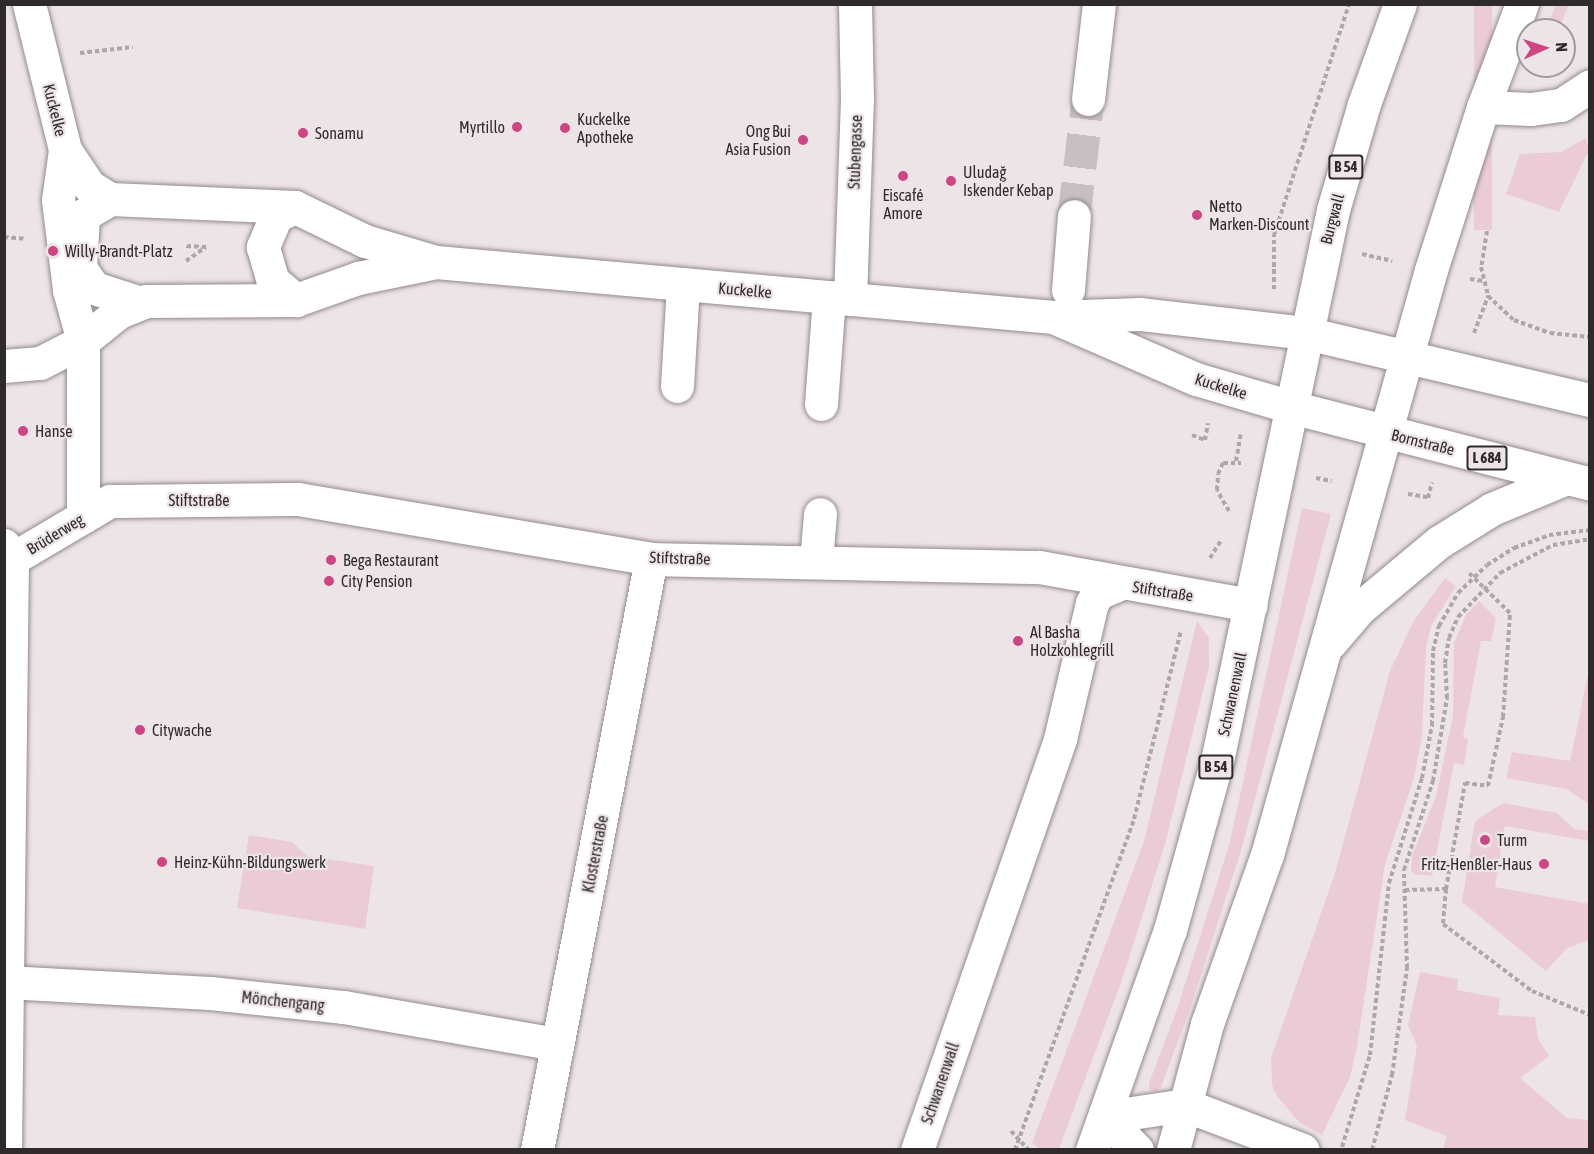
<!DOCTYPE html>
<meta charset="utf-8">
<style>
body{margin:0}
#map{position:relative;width:1594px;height:1154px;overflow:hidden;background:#ede4e7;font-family:"Asap Condensed",sans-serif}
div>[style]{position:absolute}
.green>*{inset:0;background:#ebccd6;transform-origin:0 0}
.minor-tunnel>*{height:33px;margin-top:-16.5px;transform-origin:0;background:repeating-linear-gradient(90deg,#c7bfc2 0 33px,transparent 0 49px)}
.path>*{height:4px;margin-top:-2px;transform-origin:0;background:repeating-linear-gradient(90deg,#aea6a9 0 4.5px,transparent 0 7.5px)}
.roads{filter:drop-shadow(0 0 2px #928a8d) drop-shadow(0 0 2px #928a8d)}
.minor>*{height:33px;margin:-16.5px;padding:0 16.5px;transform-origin:16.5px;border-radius:16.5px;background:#fff}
.major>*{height:33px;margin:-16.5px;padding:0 16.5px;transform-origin:16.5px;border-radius:16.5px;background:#fff}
.dots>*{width:16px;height:16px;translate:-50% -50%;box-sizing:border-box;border:3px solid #ede4e7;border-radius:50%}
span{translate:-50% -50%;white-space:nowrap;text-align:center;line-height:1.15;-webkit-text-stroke:4.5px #ede4e7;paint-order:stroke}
.shield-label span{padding:2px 4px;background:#ede4e7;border:2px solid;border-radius:4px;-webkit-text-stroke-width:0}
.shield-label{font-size:15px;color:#2f2b2c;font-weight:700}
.street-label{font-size:16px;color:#2f2b2c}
.poi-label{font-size:16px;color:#2f2b2c}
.left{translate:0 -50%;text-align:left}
.right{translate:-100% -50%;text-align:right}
.frame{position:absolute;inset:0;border:6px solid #2f2b2c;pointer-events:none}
.north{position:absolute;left:1516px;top:18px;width:60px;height:60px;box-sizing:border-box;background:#ede4e7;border:2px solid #a19a9c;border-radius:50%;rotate:87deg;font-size:16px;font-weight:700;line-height:24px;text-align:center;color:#2f2b2c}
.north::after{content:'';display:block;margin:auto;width:21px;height:27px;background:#cd4583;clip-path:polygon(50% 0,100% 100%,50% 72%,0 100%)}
</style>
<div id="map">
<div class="green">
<div style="left:1474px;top:5px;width:18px;height:225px"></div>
<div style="clip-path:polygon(1556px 5px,1569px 5px,1558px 30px,1545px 30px)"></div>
<div style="clip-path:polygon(1586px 138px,1589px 150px,1559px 212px,1506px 194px,1520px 154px,1561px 152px)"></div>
<div style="clip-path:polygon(1302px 508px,1331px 514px,1241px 851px,1189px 1012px,1161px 1087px,1155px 1092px,1149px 1089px,1149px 1083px,1177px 1009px,1230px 842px)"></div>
<div style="clip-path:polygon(1445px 578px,1456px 586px,1431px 626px,1426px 648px,1422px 735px,1414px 778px,1385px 864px,1356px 1052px,1350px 1077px,1322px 1135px,1299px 1122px,1277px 1096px,1272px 1085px,1271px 1058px,1335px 873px,1390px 671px,1413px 622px)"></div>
<div style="clip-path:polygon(1479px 601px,1496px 618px,1491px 641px,1481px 641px,1463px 737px,1468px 739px,1464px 765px,1454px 763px,1432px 876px,1415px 874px,1411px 871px,1412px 856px,1436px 796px,1453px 716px,1454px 643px,1466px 615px)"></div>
<div style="clip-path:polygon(1197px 621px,1209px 638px,1209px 667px,1165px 844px,1122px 980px,1059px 1149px,1040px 1149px,1032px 1143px,1144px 841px)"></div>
<div style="clip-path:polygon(1589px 670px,1589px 804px,1567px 789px,1506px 778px,1512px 752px,1570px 761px)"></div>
<div style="clip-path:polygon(1503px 803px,1557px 813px,1574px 829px,1589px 831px,1589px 841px,1505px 826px,1495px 887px,1589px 904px,1589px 940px,1567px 948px,1546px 971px,1462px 902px,1475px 821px)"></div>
<div style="clip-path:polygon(249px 835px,292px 842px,307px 856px,374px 866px,365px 929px,237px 908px)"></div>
<div style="clip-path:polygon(1420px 972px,1458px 979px,1457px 990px,1500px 998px,1498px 1015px,1535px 1017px,1538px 1039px,1549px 1056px,1520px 1078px,1567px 1118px,1589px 1120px,1589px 1149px,1446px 1149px,1443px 1148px,1447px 1136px,1405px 1120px,1417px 1046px,1408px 1025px)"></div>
</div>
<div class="minor-tunnel">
<div style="left:1074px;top:216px;width:118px;rotate:-83.2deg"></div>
</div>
<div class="path">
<div style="left:80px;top:53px;width:53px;rotate:-6.5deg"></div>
<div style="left:1487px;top:231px;width:36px;rotate:99deg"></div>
<div style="left:1481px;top:267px;width:30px;rotate:76deg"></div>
<div style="left:1488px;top:296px;width:35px;rotate:43deg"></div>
<div style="left:1514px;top:320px;width:38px;rotate:20deg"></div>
<div style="left:1550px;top:333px;width:40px;rotate:5.7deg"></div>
<div style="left:4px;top:237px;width:21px;rotate:5deg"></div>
<div style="left:1362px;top:254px;width:31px;rotate:13deg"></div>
<div style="left:186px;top:261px;width:24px;rotate:-35deg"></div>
<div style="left:206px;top:247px;width:20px;rotate:-177deg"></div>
<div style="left:1470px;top:279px;width:14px;rotate:8deg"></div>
<div style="left:1274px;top:289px;width:54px;rotate:-90deg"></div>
<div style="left:1274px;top:235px;width:243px;rotate:-72deg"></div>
<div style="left:1474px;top:333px;width:40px;rotate:-69deg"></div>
<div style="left:1192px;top:435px;width:14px;rotate:21deg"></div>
<div style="left:1205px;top:440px;width:17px;rotate:-80deg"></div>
<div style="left:1236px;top:461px;width:27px;rotate:-80deg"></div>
<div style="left:1316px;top:478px;width:16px;rotate:11deg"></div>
<div style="left:1408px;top:494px;width:20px;rotate:9deg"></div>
<div style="left:1428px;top:498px;width:16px;rotate:-76deg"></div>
<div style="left:1229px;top:511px;width:24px;rotate:-120deg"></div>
<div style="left:1217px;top:490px;width:16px;rotate:-86deg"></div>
<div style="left:1218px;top:474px;width:12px;rotate:-66deg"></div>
<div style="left:1223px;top:463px;width:18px"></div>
<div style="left:1210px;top:558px;width:22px;rotate:-58deg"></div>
<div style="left:1446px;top:889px;width:35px;rotate:95deg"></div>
<div style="left:1443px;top:924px;width:111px;rotate:37deg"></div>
<div style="left:1532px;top:991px;width:63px;rotate:22.5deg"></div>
<div style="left:1405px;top:890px;width:41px;rotate:-1.4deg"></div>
<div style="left:1446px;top:889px;width:108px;rotate:-79.8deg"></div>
<div style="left:1465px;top:783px;width:23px;rotate:7deg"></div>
<div style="left:1488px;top:786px;width:71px;rotate:-77.7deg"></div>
<div style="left:1503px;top:717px;width:104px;rotate:-86.1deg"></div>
<div style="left:1510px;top:613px;width:60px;rotate:-135.7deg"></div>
<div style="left:1011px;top:1131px;width:26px;rotate:47deg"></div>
<div style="left:1342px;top:1147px;width:96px;rotate:-73.1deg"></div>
<div style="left:1370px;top:1055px;width:173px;rotate:-83.7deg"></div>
<div style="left:1389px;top:883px;width:110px;rotate:-72.6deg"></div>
<div style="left:1422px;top:778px;width:54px;rotate:-79.3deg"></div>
<div style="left:1432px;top:725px;width:74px;rotate:-89.2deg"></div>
<div style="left:1433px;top:651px;width:26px;rotate:-77deg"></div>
<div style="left:1439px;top:626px;width:38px;rotate:-60deg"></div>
<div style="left:1458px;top:593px;width:40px;rotate:-44deg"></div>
<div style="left:1487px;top:565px;width:32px;rotate:-32deg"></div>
<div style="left:1514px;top:548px;width:37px;rotate:-20deg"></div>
<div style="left:1549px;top:535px;width:41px;rotate:-7deg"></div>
<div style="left:1015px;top:1150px;width:352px;rotate:-70.2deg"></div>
<div style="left:1134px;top:819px;width:194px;rotate:-76deg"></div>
<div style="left:1372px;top:1150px;width:78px;rotate:-75.1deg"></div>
<div style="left:1392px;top:1075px;width:108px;rotate:-82deg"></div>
<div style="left:1407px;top:968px;width:98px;rotate:-91.8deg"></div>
<div style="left:1404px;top:870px;width:94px;rotate:-72deg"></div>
<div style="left:1433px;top:781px;width:84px;rotate:-80.4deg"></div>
<div style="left:1447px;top:698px;width:35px;rotate:-93deg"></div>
<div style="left:1445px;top:663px;width:25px;rotate:-81deg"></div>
<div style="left:1449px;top:638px;width:23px;rotate:-67deg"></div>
<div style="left:1458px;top:617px;width:61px;rotate:-46.3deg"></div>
<div style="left:1500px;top:573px;width:60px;rotate:-27.8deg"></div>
<div style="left:1553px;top:545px;width:37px;rotate:-9deg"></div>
</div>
<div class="roads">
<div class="minor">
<div style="left:29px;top:4px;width:150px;rotate:76.1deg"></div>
<div style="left:65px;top:150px;width:43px;rotate:56.3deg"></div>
<div style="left:89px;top:186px;width:25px;rotate:32deg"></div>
<div style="left:110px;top:199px;width:185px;rotate:2.5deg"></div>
<div style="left:295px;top:207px;width:78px;rotate:25.9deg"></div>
<div style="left:365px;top:241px;width:74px;rotate:16.5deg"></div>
<div style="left:436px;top:262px;width:620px;rotate:5.09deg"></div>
<div style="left:1054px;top:317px;width:86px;rotate:-2deg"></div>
<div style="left:1140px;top:314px;width:167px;rotate:6.5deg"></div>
<div style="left:1088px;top:99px;width:96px;rotate:-83.4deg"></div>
<div style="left:1483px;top:107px;width:48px;rotate:2.4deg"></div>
<div style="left:1531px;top:109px;width:30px;rotate:-8deg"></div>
<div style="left:1561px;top:105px;width:35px;rotate:-33deg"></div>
<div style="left:65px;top:150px;width:50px;rotate:98deg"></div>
<div style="left:58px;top:200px;width:91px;rotate:83deg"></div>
<div style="left:69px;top:290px;width:53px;rotate:74.6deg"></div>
<div style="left:83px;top:341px;width:176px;rotate:90deg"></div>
<div style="left:110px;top:199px;width:31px;rotate:149deg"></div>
<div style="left:83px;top:215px;width:53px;rotate:93.2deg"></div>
<div style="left:80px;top:268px;width:24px;rotate:55deg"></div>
<div style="left:94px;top:288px;width:49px;rotate:17.7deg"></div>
<div style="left:295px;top:207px;width:21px;rotate:155deg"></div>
<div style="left:276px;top:216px;width:34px;rotate:113deg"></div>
<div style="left:263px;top:247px;width:35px;rotate:74deg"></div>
<div style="left:273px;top:281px;width:30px;rotate:40deg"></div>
<div style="left:1068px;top:290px;width:74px;rotate:-85.4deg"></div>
<div style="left:850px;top:299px;width:200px;rotate:-88deg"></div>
<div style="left:857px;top:99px;width:95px;rotate:-91.2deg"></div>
<div style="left:1058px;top:319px;width:150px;rotate:23.5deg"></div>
<div style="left:1196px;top:379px;width:99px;rotate:16.4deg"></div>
<div style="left:4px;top:366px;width:36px;rotate:-5deg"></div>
<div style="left:40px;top:363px;width:48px;rotate:-27.1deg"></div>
<div style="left:83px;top:341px;width:46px;rotate:-38.9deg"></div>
<div style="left:119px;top:312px;width:29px;rotate:-22deg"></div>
<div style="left:146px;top:301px;width:150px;rotate:-0.4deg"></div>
<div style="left:296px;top:300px;width:66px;rotate:-19.5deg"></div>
<div style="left:358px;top:278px;width:76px;rotate:-11.5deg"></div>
<div style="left:677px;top:386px;width:102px;rotate:-86.6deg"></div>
<div style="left:821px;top:404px;width:107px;rotate:-85.7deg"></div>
<div style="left:4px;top:545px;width:16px;rotate:60deg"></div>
<div style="left:12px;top:559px;width:591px;rotate:90.68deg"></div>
<div style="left:12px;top:559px;width:114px;rotate:-30.6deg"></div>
<div style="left:110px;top:501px;width:188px;rotate:-0.6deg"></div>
<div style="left:298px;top:499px;width:358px;rotate:9.6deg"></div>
<div style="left:651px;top:559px;width:388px;rotate:1.2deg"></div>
<div style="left:1039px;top:567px;width:215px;rotate:10.2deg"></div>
<div style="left:816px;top:560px;width:46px;rotate:-85deg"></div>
<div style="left:6px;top:982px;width:204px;rotate:3.1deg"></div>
<div style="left:210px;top:993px;width:135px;rotate:6deg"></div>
<div style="left:344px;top:1007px;width:215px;rotate:9.9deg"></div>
<div style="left:1105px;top:1117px;width:81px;rotate:-8.5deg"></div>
<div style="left:1185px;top:1105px;width:126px;rotate:20.9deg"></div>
<div style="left:1105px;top:1117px;width:46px;rotate:45.9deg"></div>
<div style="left:537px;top:1150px;width:602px;rotate:-79.08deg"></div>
<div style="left:917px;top:1150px;width:435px;rotate:-70.8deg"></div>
<div style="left:1060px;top:739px;width:140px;rotate:-76.8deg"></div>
<div style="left:1092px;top:603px;width:12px;rotate:-59deg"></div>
<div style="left:1098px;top:593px;width:23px;rotate:-23deg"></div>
</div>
<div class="major">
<div style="left:1306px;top:333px;width:292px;rotate:13.3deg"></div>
<div style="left:1291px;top:407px;width:309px;rotate:14.4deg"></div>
<div style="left:1330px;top:643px;width:46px;rotate:-49.4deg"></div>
<div style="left:1360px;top:608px;width:103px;rotate:-39.9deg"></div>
<div style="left:1439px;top:542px;width:62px;rotate:-31.9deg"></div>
<div style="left:1492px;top:509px;width:78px;rotate:-22.6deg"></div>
<div style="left:1092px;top:1150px;width:233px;rotate:-70.5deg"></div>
<div style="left:1170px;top:930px;width:175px;rotate:-74.5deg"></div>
<div style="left:1217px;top:761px;width:563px;rotate:-78.11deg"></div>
<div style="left:1333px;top:210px;width:110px;rotate:-73.7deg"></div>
<div style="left:1364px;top:104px;width:106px;rotate:-70.2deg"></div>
<div style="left:1173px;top:1150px;width:131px;rotate:-74.9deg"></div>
<div style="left:1207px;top:1024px;width:179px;rotate:-70.5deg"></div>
<div style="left:1267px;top:855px;width:608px;rotate:-74.34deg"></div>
<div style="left:1431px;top:270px;width:171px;rotate:-72.3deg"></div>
<div style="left:1483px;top:107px;width:110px;rotate:-69.3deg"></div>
</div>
</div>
<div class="dots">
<div style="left:517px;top:127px;background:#cd4583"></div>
<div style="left:565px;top:128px;background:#cd4583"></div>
<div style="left:303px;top:133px;background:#cd4583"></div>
<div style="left:803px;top:140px;background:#cd4583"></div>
<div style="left:903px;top:176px;background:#cd4583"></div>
<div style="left:951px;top:181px;background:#cd4583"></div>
<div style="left:1197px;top:215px;background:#cd4583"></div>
<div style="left:53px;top:251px;background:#cd4583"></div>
<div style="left:23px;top:431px;background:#cd4583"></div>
<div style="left:331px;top:560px;background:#cd4583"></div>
<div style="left:329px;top:581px;background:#cd4583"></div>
<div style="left:1018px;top:641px;background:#cd4583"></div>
<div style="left:140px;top:730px;background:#cd4583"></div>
<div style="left:1485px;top:840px;background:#cd4583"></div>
<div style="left:162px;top:862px;background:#cd4583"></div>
<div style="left:1544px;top:864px;background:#cd4583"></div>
</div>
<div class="shield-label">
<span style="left:1346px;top:167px">B 54</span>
<span style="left:1487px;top:458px">L 684</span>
<span style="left:1216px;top:767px">B 54</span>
</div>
<div class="street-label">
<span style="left:55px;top:110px;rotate:76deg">Kuckelke</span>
<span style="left:855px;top:152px;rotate:-88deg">Stubengasse</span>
<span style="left:1332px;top:219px;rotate:-75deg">Burgwall</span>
<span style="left:745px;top:290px;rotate:5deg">Kuckelke</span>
<span style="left:1221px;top:386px;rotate:17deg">Kuckelke</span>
<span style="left:1423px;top:442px;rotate:14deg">Bornstraße</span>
<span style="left:199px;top:500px">Stiftstraße</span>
<span style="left:55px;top:534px;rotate:-31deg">Brüderweg</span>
<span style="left:680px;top:558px;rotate:2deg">Stiftstraße</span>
<span style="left:1163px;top:591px;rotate:9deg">Stiftstraße</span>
<span style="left:1232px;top:694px;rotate:-78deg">Schwanenwall</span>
<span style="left:595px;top:854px;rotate:-79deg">Klosterstraße</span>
<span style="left:283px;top:1001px;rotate:6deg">Mönchengang</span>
<span style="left:940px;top:1083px;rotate:-71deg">Schwanenwall</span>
</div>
<div class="poi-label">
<span class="left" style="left:577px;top:128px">Kuckelke<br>Apotheke</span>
<span class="right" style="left:505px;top:127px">Myrtillo</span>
<span class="right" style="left:791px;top:140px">Ong Bui<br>Asia Fusion</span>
<span class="left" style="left:315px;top:133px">Sonamu</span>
<span class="left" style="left:963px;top:181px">Uludağ<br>Iskender Kebap</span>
<span style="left:903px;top:204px">Eiscafé<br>Amore</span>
<span class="left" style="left:1209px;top:215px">Netto<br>Marken-Discount</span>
<span class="left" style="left:65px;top:251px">Willy-Brandt-Platz</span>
<span class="left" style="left:35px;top:431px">Hanse</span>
<span class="left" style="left:343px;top:560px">Bega Restaurant</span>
<span class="left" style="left:341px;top:581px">City Pension</span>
<span class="left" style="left:1030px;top:641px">Al Basha<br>Holzkohlegrill</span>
<span class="left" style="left:152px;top:730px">Citywache</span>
<span class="left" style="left:1497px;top:840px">Turm</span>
<span class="left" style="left:174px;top:862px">Heinz-Kühn-Bildungswerk</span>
<span class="right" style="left:1532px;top:864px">Fritz-Henßler-Haus</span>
</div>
<div class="frame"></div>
<div class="north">N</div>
</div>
